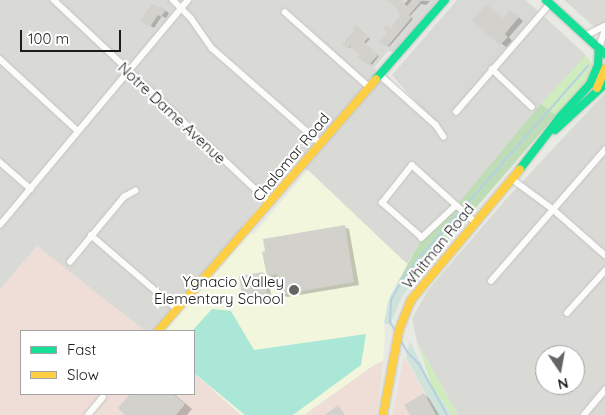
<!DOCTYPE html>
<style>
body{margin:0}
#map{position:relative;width:605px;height:415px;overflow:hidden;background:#eaeae4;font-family:Quicksand,sans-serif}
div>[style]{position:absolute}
.residential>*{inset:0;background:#d9d9d6}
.commercial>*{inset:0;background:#eeded7}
.education>*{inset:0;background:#f2f6dd}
.religious>*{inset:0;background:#d8d8d6}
.grass>*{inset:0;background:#d0ecbf}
.forest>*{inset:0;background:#beddb6}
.wetland>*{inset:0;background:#d0e3db}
.pitch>*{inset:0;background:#aae7d7}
.shadow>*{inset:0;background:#0003}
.stream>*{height:2px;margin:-1px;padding:0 1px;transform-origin:1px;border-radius:1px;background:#b3d1e1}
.building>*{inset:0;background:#d3d1cc}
.roads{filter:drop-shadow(0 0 1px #c3c3c0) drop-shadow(0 0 1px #c3c3c0)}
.street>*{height:5.5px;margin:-2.75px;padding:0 2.75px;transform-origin:2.75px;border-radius:2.75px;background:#fcfcfb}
.fast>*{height:8px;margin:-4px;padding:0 4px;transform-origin:4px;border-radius:4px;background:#16e098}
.slow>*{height:8px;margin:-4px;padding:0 4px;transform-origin:4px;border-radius:4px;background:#ffcf43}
.dots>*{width:14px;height:14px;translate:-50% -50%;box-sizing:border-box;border:2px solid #fff;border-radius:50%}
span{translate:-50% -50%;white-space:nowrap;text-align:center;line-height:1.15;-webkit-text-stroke:4.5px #fff;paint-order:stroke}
.street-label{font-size:15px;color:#1c1c1c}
.poi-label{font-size:15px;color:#1c1c1c}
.right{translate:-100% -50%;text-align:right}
.legend{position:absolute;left:20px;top:330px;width:175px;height:65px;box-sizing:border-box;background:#fff;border:1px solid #a4a4a4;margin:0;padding:6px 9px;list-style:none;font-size:15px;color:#1c1c1c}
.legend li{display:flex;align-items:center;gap:10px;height:25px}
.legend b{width:25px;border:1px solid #a4a4a4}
.north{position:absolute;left:535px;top:345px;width:50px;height:50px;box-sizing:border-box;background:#fff;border:1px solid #a4a4a4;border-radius:50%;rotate:168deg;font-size:14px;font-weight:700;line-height:20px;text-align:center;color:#1c1c1c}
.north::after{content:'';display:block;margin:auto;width:18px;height:22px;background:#646462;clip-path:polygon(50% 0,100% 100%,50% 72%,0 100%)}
.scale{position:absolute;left:20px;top:30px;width:101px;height:22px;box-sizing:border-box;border:2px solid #1c1c1c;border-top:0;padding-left:6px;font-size:15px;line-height:18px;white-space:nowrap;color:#1c1c1c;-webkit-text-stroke:4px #fff;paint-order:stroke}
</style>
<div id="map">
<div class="residential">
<div style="clip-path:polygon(0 0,438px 0,395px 52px,388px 51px,374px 68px,436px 125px,492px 69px,537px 10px,586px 55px,456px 206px,422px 238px,407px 264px,296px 160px,242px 226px,246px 232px,158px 331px,145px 331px,37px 246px,0 290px)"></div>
<div style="clip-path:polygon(564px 0,605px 0,605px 36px,590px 23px)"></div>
<div style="clip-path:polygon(evenodd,605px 93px,605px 415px,458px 415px,417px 342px,412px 318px,428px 290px,508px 197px,605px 93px,545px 355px,575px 355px,575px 385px,545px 385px,545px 355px)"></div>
</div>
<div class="commercial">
<div style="clip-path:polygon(37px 246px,145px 331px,21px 331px,21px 394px,194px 394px,194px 373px,241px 415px,0 415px,0 290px)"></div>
<div style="clip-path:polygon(404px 357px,437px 415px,392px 415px)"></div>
<div style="clip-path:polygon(383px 361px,377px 415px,304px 415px,374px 365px)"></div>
</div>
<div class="education">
<div style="clip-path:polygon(308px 170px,407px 264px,389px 299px,384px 323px,385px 336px,383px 361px,374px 365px,304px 415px,241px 415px,194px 373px,194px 331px,158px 331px,246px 232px,254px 234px)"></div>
</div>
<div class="religious">
<div style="clip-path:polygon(457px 0,525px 0,537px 10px,492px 69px,439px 129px,392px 75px)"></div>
</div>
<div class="grass">
<div style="clip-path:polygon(586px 55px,593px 65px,592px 72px,585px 85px,556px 115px,541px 104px)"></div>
<div style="clip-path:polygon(417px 342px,458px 415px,452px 415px,433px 389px)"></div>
</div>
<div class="forest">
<div style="clip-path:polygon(541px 104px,556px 115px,427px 264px,398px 282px,422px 238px,456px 206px)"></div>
</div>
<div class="wetland">
<div style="clip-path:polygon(427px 264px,402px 297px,390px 325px,384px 323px,389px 299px,398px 282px)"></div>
<div style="clip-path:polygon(410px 341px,433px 389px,452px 415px,437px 415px,406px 358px)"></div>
</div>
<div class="pitch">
<div style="clip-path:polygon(212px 309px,231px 311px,254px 350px,366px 334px,361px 365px,293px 415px,245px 415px,194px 373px,192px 331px)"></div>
</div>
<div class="shadow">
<div style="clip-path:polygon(393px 0,399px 0,404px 4px,408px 0,430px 1px,426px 5px,421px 4px,410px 16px,413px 19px,389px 47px,388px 46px,389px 28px,391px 30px,403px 15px,391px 2px)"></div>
<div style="clip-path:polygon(160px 7px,169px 13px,166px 18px,162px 16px,154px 28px,142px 20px)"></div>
<div style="clip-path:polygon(515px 14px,523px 21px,509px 37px,512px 41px,506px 47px,473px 21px,503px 19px)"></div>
<div style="clip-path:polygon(358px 27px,370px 39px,365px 44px,379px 56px,372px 65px,352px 47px,348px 48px)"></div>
<div style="clip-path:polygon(344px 227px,349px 229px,359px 285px,287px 297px,281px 294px,278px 277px,273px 278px,268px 275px)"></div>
<div style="clip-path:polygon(263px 273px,268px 276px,272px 301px,257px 304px,251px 299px,244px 296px)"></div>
<div style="clip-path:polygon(132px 394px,174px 394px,192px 409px,187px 415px,127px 415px,119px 408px)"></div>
<div style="clip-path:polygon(424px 395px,429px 398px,439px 415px,411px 415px)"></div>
</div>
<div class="stream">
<div style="left:396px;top:332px;width:12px;rotate:-121deg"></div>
<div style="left:390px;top:322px;width:22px;rotate:-87deg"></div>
<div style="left:391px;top:300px;width:31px;rotate:-61deg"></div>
<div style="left:406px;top:273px;width:276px;rotate:-48.7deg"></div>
<div style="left:399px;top:338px;width:17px;rotate:59deg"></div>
<div style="left:408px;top:353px;width:16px;rotate:45deg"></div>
<div style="left:419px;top:364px;width:58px;rotate:61.2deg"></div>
</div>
<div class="building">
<div style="clip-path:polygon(387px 0,400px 0,407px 6px,412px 0,422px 0,409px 15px,412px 17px,387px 47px,379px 41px,387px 33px,383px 29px,387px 25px,390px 29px,401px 15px,398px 13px,400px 11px)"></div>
<div style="clip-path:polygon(152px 4px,166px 10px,161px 17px,158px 15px,150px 27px,140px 21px)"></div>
<div style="clip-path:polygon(486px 4px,503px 18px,510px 10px,519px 17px,505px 34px,508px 37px,500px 45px,472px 21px)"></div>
<div style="clip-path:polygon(356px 25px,369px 37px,364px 42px,378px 55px,369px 65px,357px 57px,359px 55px,350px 46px,348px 49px,342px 44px,354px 31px,352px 29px)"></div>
<div style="clip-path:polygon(345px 225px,354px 282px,280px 295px,277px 274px,267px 276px,262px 252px,265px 251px,263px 239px)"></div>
<div style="clip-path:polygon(263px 272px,268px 299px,251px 302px,249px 296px,242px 297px,239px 276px)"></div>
<div style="clip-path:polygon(424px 393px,436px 415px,410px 415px,404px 405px)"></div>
<div style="clip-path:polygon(130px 394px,173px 394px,185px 404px,176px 415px,125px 415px,118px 408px)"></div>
<div style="clip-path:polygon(338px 405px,345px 415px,325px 415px)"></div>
</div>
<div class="roads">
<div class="street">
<div style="left:54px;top:0;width:296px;rotate:43.2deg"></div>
<div style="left:173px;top:0;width:25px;rotate:45deg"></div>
<div style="left:191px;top:18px;width:37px;rotate:55deg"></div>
<div style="left:212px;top:48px;width:144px;rotate:41.3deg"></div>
<div style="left:285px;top:12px;width:111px;rotate:41.7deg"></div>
<div style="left:585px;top:36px;width:22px;rotate:-27deg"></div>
<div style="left:599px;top:48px;width:19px;rotate:-72deg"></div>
<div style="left:0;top:59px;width:106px;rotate:42.7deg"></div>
<div style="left:492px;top:69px;width:55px;rotate:43.5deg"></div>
<div style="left:380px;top:75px;width:75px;rotate:41.8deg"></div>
<div style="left:436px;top:125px;width:14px;rotate:56deg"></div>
<div style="left:456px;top:112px;width:143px;rotate:-49deg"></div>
<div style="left:0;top:162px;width:41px;rotate:41.1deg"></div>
<div style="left:512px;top:179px;width:52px;rotate:36.4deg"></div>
<div style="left:554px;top:210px;width:68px;rotate:41.4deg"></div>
<div style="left:456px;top:206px;width:47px;rotate:136.7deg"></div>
<div style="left:422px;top:238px;width:53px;rotate:-138.8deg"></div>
<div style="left:382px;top:203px;width:48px;rotate:-51.7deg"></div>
<div style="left:412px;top:165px;width:85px;rotate:42.1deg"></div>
<div style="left:0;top:225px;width:293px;rotate:-50.1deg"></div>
<div style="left:91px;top:235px;width:113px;rotate:40.7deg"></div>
<div style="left:70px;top:262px;width:85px;rotate:-50.3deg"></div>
<div style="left:124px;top:197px;width:13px;rotate:-29deg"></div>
<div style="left:491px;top:281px;width:174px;rotate:-49deg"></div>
<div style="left:567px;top:313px;width:57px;rotate:-47.9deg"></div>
<div style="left:88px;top:415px;width:23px;rotate:-50deg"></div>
<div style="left:584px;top:415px;width:33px;rotate:-50deg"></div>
</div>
<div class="fast">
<div style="left:546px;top:0;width:80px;rotate:42.5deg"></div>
<div style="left:376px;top:79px;width:105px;rotate:-48.9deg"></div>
<div style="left:555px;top:130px;width:68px;rotate:-42.6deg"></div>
<div style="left:520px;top:169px;width:66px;rotate:-52.4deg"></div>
<div style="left:560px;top:117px;width:45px;rotate:-47.7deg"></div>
<div style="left:590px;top:84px;width:21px;rotate:-67deg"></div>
<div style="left:598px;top:65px;width:17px;rotate:-87deg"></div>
</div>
<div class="slow">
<div style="left:597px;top:88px;width:21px;rotate:-67deg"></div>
<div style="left:158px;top:331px;width:333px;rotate:-49.1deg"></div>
<div style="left:383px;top:415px;width:86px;rotate:-79.3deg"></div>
<div style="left:399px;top:330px;width:32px;rotate:-68deg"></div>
<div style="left:411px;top:300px;width:170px;rotate:-50.2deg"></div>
</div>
</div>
<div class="dots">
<div style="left:294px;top:290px;background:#646462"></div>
</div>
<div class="street-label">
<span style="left:172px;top:113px;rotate:43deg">Notre Dame Avenue</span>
<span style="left:291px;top:157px;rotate:-50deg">Chalomar Road</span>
<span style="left:438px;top:246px;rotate:-51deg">Whitman Road</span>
</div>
<div class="poi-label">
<span class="right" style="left:284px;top:290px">Ygnacio Valley<br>Elementary School</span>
</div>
<ul class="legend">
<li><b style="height:6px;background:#16e098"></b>Fast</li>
<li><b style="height:6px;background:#ffcf43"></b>Slow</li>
</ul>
<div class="north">N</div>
<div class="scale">100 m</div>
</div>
